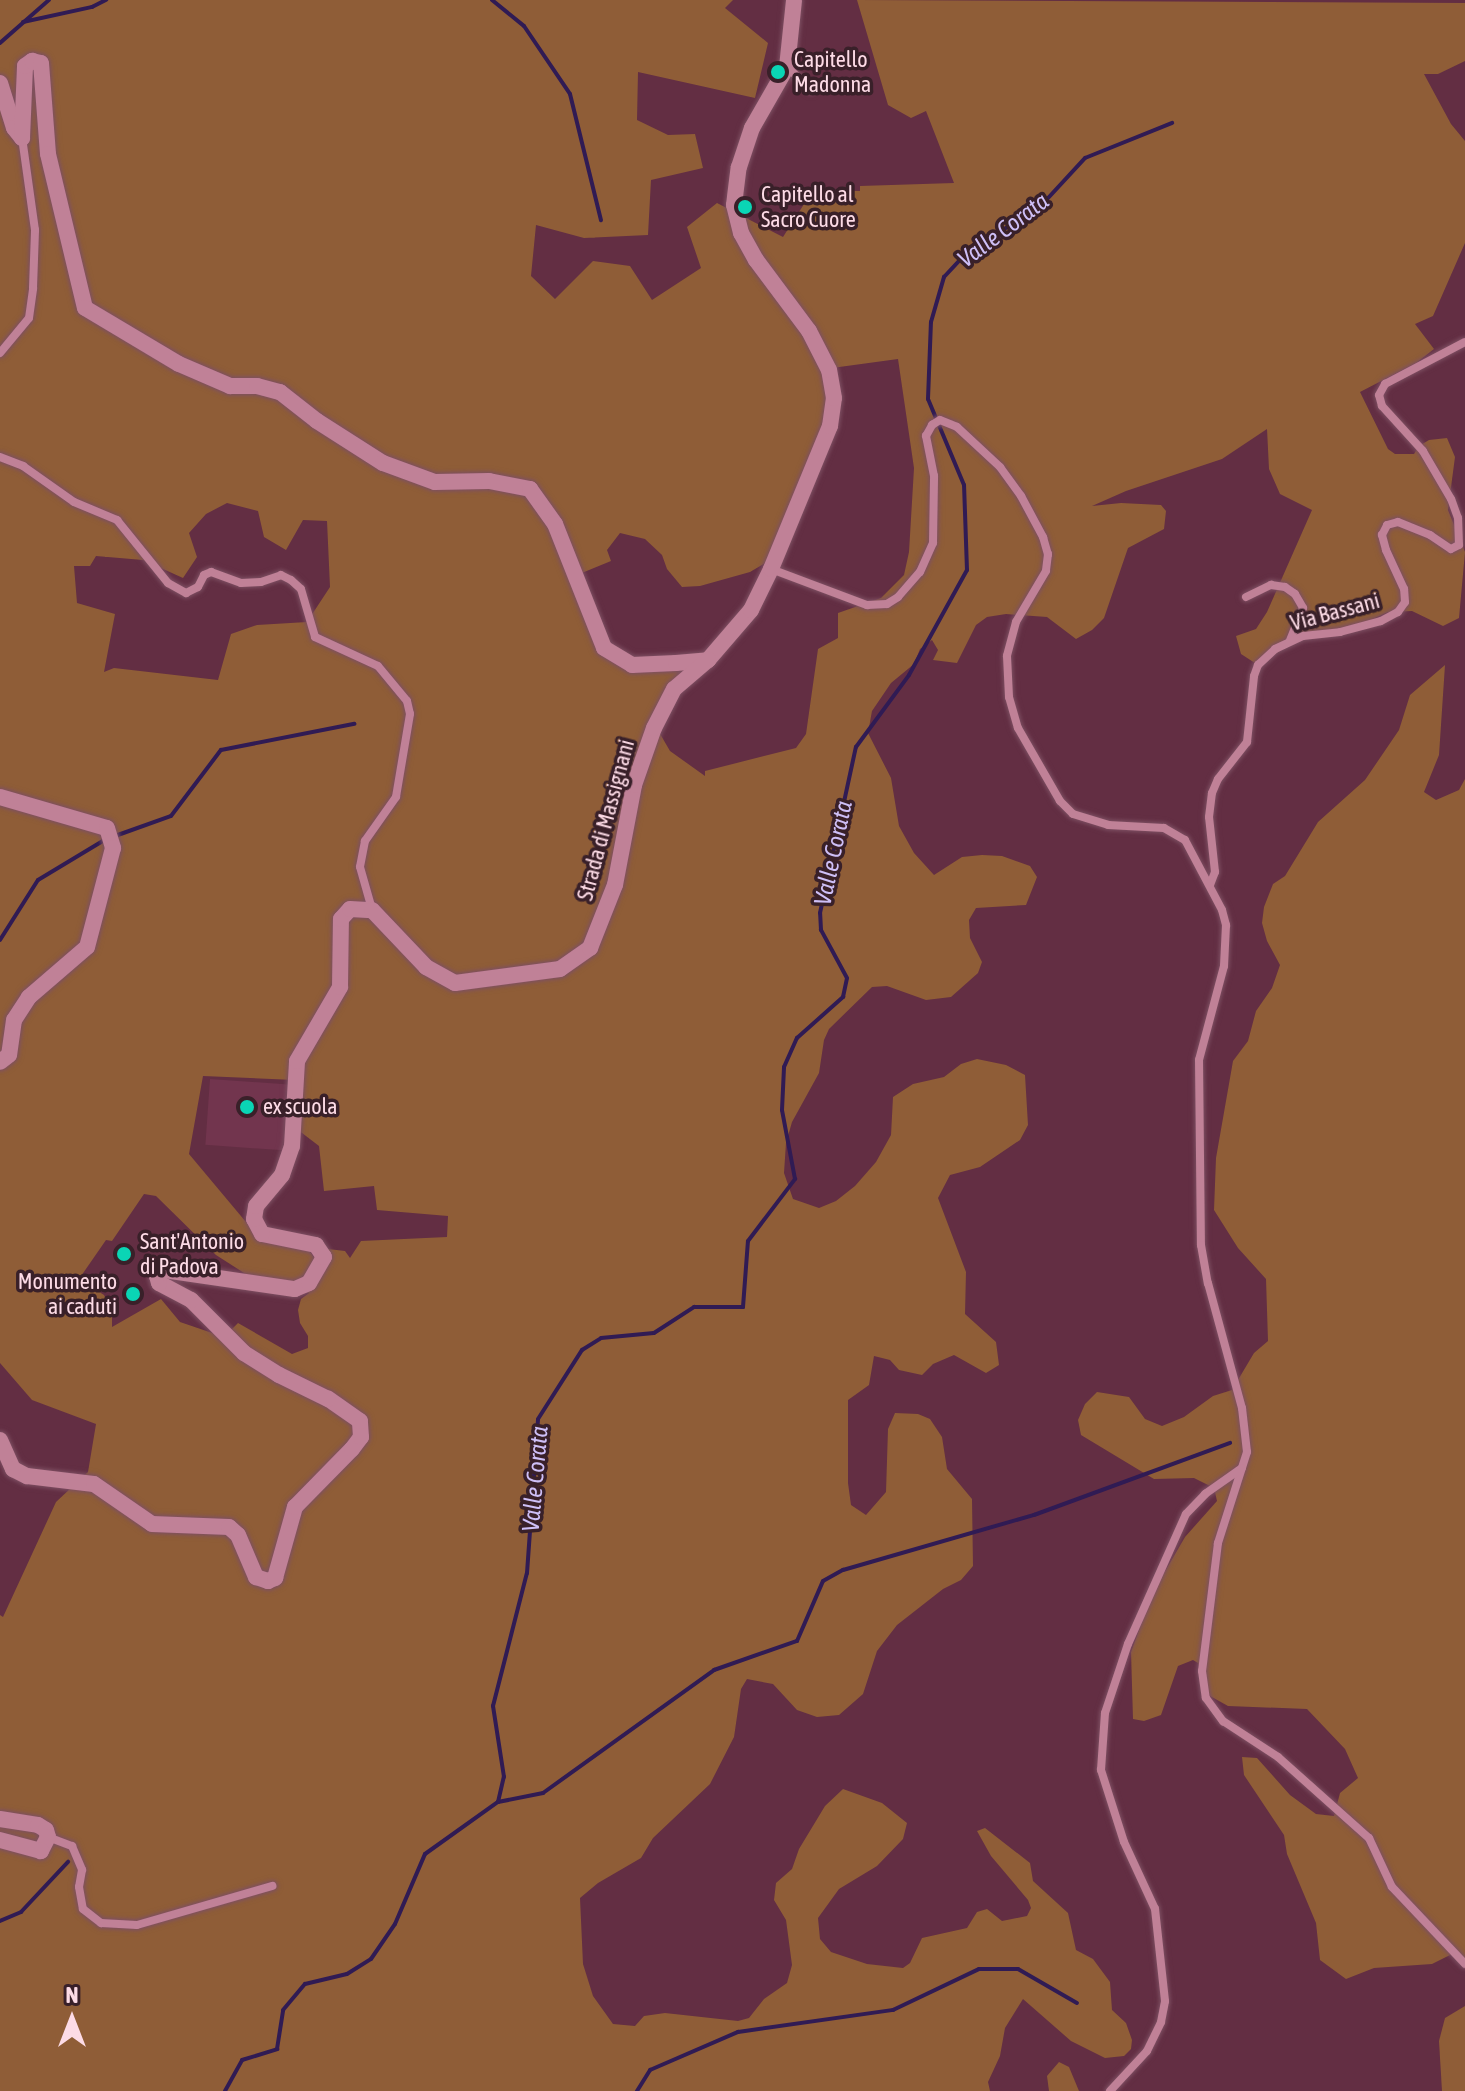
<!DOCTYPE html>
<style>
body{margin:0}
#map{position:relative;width:1465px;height:2091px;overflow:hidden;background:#632e43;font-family:"Asap Condensed",sans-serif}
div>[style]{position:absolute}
.built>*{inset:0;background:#72354e;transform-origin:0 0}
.green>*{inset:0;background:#8f5d37}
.stream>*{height:4px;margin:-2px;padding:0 2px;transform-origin:2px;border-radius:2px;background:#301b54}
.roads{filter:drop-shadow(0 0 2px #7d4f62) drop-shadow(0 0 2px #7d4f62)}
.street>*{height:8px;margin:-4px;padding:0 4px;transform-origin:4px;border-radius:4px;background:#c08197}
.secondary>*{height:16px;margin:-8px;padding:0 8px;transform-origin:8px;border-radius:8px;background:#c08197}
.dots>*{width:22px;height:22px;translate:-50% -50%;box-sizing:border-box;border:4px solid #392029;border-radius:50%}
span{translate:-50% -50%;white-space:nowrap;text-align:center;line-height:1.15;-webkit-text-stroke:7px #392029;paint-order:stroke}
.poi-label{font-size:22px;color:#fddbe6}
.left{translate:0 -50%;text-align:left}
.right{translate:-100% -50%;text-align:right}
.street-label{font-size:22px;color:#fddbe6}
.water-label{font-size:24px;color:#cebff7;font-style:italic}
.north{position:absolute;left:32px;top:1979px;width:80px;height:80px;-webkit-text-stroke:6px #392029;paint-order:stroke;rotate:0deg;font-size:22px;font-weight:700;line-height:32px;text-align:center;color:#fddbe6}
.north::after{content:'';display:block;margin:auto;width:28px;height:36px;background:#fddbe6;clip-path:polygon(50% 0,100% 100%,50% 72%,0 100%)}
</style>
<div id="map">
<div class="built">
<div style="left:210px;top:1079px;width:79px;height:66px;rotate:4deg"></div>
</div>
<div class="green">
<div style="clip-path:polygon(evenodd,0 0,733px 0,725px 8px,768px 43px,755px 98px,638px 72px,637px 120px,668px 135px,695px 134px,703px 168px,651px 180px,648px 235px,584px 238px,536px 225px,531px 276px,555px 299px,593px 261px,630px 266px,652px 300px,701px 268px,687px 227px,717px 203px,783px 237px,813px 190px,860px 191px,860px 186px,954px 183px,926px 111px,911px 118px,888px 105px,857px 0,1465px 3px,1465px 61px,1438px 74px,1424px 74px,1451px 124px,1465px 141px,1465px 243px,1433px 316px,1415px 324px,1434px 349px,1416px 363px,1360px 392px,1388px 449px,1395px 454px,1414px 454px,1419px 446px,1429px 440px,1447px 438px,1455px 457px,1448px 510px,1465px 552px,1459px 618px,1443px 626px,1412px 611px,1388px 612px,1339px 634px,1299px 639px,1258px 665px,1241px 654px,1236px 636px,1256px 629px,1267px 612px,1312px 510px,1280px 494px,1269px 469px,1267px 429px,1222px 459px,1126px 491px,1092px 506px,1121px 503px,1161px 505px,1166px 511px,1164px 529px,1128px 548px,1104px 618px,1092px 630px,1076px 639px,1047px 617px,1006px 614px,987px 617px,976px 625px,957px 663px,933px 660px,938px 650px,932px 640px,920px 649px,914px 664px,891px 683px,872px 711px,868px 733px,891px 778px,899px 826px,914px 853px,934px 875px,962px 857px,982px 855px,1002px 856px,1030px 866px,1037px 877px,1026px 905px,976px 908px,969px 920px,970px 938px,982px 962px,978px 973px,951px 997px,926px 1000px,887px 986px,872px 987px,829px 1029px,824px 1040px,819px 1073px,792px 1122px,786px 1143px,784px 1173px,793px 1199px,819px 1208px,836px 1201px,855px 1186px,876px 1162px,891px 1135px,893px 1097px,913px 1084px,944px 1077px,961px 1064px,977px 1059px,1006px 1065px,1025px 1075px,1028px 1125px,1020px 1140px,980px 1167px,950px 1175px,938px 1198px,966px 1272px,965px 1314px,996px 1342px,999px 1365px,986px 1373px,954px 1355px,933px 1364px,922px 1375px,899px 1370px,890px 1360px,874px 1356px,869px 1385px,848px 1400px,848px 1483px,851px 1505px,866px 1515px,886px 1492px,888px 1429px,895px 1413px,918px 1414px,930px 1419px,942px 1437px,947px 1469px,972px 1499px,973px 1566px,961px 1580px,943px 1589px,897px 1625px,877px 1651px,863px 1694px,839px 1715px,817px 1717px,797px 1710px,773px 1684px,747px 1679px,741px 1689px,734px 1737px,710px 1784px,653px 1838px,641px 1858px,598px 1883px,580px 1898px,583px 1964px,593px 1996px,613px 2024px,635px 2026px,644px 2016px,665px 2013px,738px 2021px,749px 2018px,764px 1999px,787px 1983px,792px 1965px,786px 1920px,774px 1900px,776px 1883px,792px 1869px,799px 1849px,825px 1806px,843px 1789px,882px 1803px,907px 1823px,903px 1839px,877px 1866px,839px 1889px,818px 1918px,820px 1939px,831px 1952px,867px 1964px,903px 1968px,910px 1963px,922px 1938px,967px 1928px,977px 1912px,987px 1909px,1002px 1921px,1027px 1916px,1031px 1908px,1028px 1900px,991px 1856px,977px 1831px,985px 1828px,1030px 1863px,1033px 1881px,1068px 1913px,1076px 1950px,1093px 1959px,1110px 1982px,1112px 2010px,1126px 2023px,1132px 2040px,1131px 2049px,1124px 2056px,1105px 2058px,1071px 2041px,1023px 1999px,1005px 2028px,1000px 2056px,988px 2082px,990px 2091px,0 2091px,0 1615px,3px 1617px,56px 1502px,88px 1472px,96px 1424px,32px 1400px,0 1363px,0 0,898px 359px,914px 468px,909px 552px,904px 575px,881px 598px,838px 613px,838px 638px,818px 649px,806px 734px,796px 748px,705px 771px,705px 776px,670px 751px,652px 720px,666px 704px,684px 669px,599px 649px,572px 577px,611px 561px,607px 550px,620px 533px,645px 539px,662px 555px,667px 569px,682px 587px,700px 586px,750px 572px,772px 559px,826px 434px,832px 368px,898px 359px,0 0,227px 503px,258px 511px,264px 537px,286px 550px,303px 520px,327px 521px,330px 587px,307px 622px,257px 625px,231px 634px,218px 680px,114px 668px,104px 672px,115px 614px,77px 603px,74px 566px,90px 566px,96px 556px,143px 560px,183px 578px,197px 557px,189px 533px,206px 514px,227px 503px,0 0,203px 1076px,295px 1080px,289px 1123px,319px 1146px,324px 1191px,374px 1186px,377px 1210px,448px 1216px,447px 1237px,361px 1241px,350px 1258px,345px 1251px,328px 1249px,317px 1262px,306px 1246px,261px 1240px,189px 1154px,203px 1076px,0 0,144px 1194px,156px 1196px,216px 1255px,255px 1280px,309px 1293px,301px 1299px,298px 1310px,300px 1323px,308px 1336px,308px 1348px,292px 1354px,238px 1323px,224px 1337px,180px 1322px,161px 1299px,112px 1327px,112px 1311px,104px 1295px,79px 1279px,106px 1240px,112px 1241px,144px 1194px)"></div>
<div style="clip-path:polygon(1445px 665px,1439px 755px,1424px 792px,1436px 800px,1459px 790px,1465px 779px,1465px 1958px,1452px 1954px,1432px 1964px,1374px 1968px,1346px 1979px,1320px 1960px,1316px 1923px,1287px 1854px,1284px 1835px,1244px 1775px,1242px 1757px,1257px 1758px,1290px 1795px,1316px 1814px,1334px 1816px,1340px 1793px,1358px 1778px,1345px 1749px,1307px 1709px,1228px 1706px,1210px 1696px,1198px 1663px,1193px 1660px,1178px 1666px,1161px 1715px,1144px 1721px,1133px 1719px,1131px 1652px,1153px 1592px,1185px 1537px,1217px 1501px,1214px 1488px,1194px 1478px,1154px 1479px,1081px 1435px,1078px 1420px,1085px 1404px,1097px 1392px,1129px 1397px,1145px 1419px,1162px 1426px,1184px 1417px,1213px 1396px,1232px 1390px,1254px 1353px,1268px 1341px,1266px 1279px,1238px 1248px,1214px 1210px,1216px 1158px,1233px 1061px,1248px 1041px,1256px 1011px,1272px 988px,1280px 965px,1267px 941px,1262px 923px,1264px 907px,1273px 884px,1285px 876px,1318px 822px,1365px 780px,1399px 730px,1410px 695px)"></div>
<div style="clip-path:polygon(1465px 2006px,1465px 2091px,1442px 2091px,1439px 2041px,1445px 2018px)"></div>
<div style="clip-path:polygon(1059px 2062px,1069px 2067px,1079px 2091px,1049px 2091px,1047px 2076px)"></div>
</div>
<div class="stream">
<div style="left:492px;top:0;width:41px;rotate:39.1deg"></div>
<div style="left:524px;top:26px;width:82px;rotate:55.9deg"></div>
<div style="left:570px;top:94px;width:130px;rotate:76.2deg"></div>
<div style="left:23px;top:22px;width:71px;rotate:-12.3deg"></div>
<div style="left:92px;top:7px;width:16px;rotate:-27deg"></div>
<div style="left:0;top:43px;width:65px;rotate:-41.3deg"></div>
<div style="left:115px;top:836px;width:59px;rotate:-19.7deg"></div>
<div style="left:171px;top:816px;width:83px;rotate:-52.9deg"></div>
<div style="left:221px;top:750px;width:136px;rotate:-11.1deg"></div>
<div style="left:0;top:940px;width:71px;rotate:-57.7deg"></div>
<div style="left:38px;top:880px;width:79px;rotate:-31.1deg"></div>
<div style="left:498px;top:1802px;width:46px;rotate:-11.3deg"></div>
<div style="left:543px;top:1793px;width:211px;rotate:-35.7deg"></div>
<div style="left:714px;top:1670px;width:88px;rotate:-19.3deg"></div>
<div style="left:797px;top:1641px;width:65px;rotate:-66.6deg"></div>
<div style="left:823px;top:1581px;width:23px;rotate:-29deg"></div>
<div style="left:843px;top:1570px;width:199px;rotate:-16.1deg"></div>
<div style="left:1034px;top:1515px;width:209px;rotate:-20.2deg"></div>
<div style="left:0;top:1921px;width:23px;rotate:-23deg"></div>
<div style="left:21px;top:1912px;width:69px;rotate:-46.8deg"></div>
<div style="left:225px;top:2091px;width:35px;rotate:-61deg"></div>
<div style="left:242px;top:2060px;width:37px;rotate:-17deg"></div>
<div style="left:277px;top:2049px;width:39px;rotate:-81deg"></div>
<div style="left:283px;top:2010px;width:34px;rotate:-50deg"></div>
<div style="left:305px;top:1984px;width:43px;rotate:-13.4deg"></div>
<div style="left:347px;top:1974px;width:28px;rotate:-32deg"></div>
<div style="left:371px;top:1959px;width:42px;rotate:-55.6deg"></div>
<div style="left:395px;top:1924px;width:76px;rotate:-66.8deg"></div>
<div style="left:425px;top:1854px;width:90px;rotate:-35.5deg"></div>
<div style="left:498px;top:1802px;width:26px;rotate:-77deg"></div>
<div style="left:504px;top:1777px;width:72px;rotate:-98.8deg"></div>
<div style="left:493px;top:1706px;width:137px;rotate:-75.7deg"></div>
<div style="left:527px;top:1573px;width:154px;rotate:-85.9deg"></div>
<div style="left:538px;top:1419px;width:82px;rotate:-57.5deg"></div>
<div style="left:582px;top:1350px;width:22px;rotate:-32deg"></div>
<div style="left:601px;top:1338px;width:53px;rotate:-5.4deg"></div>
<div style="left:654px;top:1333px;width:48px;rotate:-33deg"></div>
<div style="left:694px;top:1307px;width:49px"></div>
<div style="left:743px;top:1307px;width:66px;rotate:-85.7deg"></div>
<div style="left:748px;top:1241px;width:78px;rotate:-52.8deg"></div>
<div style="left:795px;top:1179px;width:70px;rotate:-100.7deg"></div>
<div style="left:782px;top:1110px;width:43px;rotate:-87.3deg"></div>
<div style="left:784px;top:1067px;width:32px;rotate:-66deg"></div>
<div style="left:797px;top:1038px;width:62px;rotate:-41.7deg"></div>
<div style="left:843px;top:997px;width:19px;rotate:-78deg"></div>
<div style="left:847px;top:978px;width:55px;rotate:-118.4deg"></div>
<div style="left:821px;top:930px;width:17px;rotate:-93deg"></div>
<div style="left:820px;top:913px;width:170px;rotate:-77.8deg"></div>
<div style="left:856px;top:747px;width:89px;rotate:-53.6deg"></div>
<div style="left:909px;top:675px;width:120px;rotate:-61.1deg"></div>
<div style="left:967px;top:570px;width:85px;rotate:-92deg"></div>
<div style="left:964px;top:485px;width:93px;rotate:-112.7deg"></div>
<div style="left:928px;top:399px;width:77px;rotate:-87.8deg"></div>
<div style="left:931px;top:322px;width:47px;rotate:-73.9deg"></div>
<div style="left:944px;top:277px;width:40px;rotate:-47deg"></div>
<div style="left:971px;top:248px;width:76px;rotate:-29.9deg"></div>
<div style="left:1037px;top:210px;width:71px;rotate:-47.3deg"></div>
<div style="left:1085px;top:158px;width:94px;rotate:-21.9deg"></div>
<div style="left:637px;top:2091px;width:25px;rotate:-58deg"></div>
<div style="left:650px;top:2070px;width:96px;rotate:-23.4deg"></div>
<div style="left:738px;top:2032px;width:157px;rotate:-8.1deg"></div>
<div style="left:893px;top:2010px;width:95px;rotate:-25.5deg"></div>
<div style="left:979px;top:1969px;width:39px"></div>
<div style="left:1018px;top:1969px;width:68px;rotate:30deg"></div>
</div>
<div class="roads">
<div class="street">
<div style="left:787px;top:67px;width:33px;rotate:43deg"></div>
<div style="left:0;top:353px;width:45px;rotate:-50.4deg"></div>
<div style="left:29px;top:318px;width:30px;rotate:-82deg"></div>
<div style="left:33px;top:288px;width:58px;rotate:-88deg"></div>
<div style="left:35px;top:230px;width:93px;rotate:-98deg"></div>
<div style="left:0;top:457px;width:25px;rotate:21deg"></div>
<div style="left:23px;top:466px;width:62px;rotate:35.2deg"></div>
<div style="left:74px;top:502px;width:47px;rotate:22.7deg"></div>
<div style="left:117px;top:520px;width:81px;rotate:51deg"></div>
<div style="left:168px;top:583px;width:21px;rotate:29deg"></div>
<div style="left:186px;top:593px;width:13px;rotate:-27deg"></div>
<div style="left:198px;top:587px;width:13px;rotate:-63deg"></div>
<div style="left:204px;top:575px;width:8px;rotate:-23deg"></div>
<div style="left:211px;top:572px;width:32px;rotate:20deg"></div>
<div style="left:241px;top:583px;width:20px;rotate:-3deg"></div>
<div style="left:261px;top:582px;width:21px;rotate:-19deg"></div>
<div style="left:281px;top:575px;width:11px;rotate:27deg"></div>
<div style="left:291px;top:580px;width:13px;rotate:42deg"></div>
<div style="left:301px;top:589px;width:50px;rotate:73.7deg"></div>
<div style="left:315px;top:637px;width:69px;rotate:24.7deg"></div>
<div style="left:378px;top:666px;width:45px;rotate:50.4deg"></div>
<div style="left:407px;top:701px;width:13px;rotate:77deg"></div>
<div style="left:410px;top:714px;width:84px;rotate:99.6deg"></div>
<div style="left:396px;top:797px;width:54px;rotate:125.2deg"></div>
<div style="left:365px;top:841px;width:26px;rotate:101deg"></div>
<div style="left:360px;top:867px;width:44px;rotate:74.1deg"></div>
<div style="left:771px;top:569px;width:103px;rotate:20.6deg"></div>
<div style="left:867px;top:605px;width:20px;rotate:-3deg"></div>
<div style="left:887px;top:604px;width:13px;rotate:-32deg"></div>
<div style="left:898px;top:597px;width:33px;rotate:-49deg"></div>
<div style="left:920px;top:572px;width:32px;rotate:-66deg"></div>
<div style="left:933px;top:543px;width:67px;rotate:-89.1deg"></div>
<div style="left:934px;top:476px;width:41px;rotate:-101.3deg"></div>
<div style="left:926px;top:436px;width:13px;rotate:-61deg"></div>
<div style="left:932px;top:425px;width:9px;rotate:-32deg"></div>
<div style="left:940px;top:420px;width:18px;rotate:22deg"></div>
<div style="left:957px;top:427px;width:59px;rotate:42.9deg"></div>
<div style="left:1000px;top:467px;width:36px;rotate:54deg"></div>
<div style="left:1021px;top:496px;width:47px;rotate:61.8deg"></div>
<div style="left:1043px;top:537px;width:18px;rotate:74deg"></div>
<div style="left:1048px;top:554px;width:17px;rotate:97deg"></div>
<div style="left:1046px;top:571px;width:59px;rotate:120.5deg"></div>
<div style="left:1016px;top:622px;width:35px;rotate:105deg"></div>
<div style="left:1007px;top:656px;width:41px;rotate:87.2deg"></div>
<div style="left:1009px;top:697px;width:32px;rotate:74deg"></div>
<div style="left:1018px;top:728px;width:84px;rotate:60.1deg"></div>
<div style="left:1060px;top:801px;width:18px;rotate:45deg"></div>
<div style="left:1073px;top:814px;width:37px;rotate:17deg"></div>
<div style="left:1108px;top:825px;width:56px;rotate:3.1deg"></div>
<div style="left:1164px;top:828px;width:24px;rotate:30deg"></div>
<div style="left:1185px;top:840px;width:79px;rotate:62.1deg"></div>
<div style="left:1222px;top:910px;width:16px;rotate:75deg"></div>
<div style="left:1226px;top:925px;width:41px;rotate:92.8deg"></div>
<div style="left:1224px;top:966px;width:97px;rotate:104.9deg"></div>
<div style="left:1199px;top:1060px;width:185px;rotate:89.4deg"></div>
<div style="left:1201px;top:1245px;width:39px;rotate:80deg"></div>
<div style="left:1208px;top:1283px;width:130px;rotate:74.8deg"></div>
<div style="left:1242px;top:1408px;width:44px;rotate:83.5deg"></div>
<div style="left:1247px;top:1452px;width:96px;rotate:107.7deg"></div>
<div style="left:1218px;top:1543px;width:129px;rotate:97.1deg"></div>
<div style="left:1202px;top:1671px;width:27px;rotate:82deg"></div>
<div style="left:1206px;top:1698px;width:29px;rotate:54deg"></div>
<div style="left:1223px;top:1721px;width:66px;rotate:33.2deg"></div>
<div style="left:1278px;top:1757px;width:122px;rotate:41.7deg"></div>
<div style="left:1369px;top:1838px;width:54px;rotate:64.9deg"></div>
<div style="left:1392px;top:1887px;width:106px;rotate:46.5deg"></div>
<div style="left:1246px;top:597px;width:28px;rotate:-26deg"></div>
<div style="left:1271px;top:585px;width:14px;rotate:8deg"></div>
<div style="left:1285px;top:587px;width:12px;rotate:35deg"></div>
<div style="left:1295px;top:594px;width:16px;rotate:60deg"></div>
<div style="left:1303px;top:608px;width:35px;rotate:112deg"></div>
<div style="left:1210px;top:885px;width:14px;rotate:-69deg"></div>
<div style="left:1215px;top:872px;width:55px;rotate:-96.2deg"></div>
<div style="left:1209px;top:817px;width:24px;rotate:-83deg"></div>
<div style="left:1212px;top:793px;width:15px;rotate:-67deg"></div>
<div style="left:1218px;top:779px;width:47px;rotate:-51.9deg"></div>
<div style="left:1247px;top:742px;width:66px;rotate:-83.9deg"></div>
<div style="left:1254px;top:676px;width:12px;rotate:-70deg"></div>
<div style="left:1258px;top:665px;width:23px;rotate:-43deg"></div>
<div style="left:1275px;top:649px;width:31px;rotate:-25deg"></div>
<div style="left:1303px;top:636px;width:37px;rotate:-6deg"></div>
<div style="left:1340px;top:632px;width:42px;rotate:-15deg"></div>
<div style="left:1381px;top:621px;width:19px;rotate:-28deg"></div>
<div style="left:1398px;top:612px;width:12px;rotate:-55deg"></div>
<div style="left:1405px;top:602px;width:13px;rotate:-94deg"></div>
<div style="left:1404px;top:589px;width:43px;rotate:-114.8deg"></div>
<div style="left:1386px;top:550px;width:16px;rotate:-105deg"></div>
<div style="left:1382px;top:535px;width:11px;rotate:-63deg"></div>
<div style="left:1387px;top:525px;width:11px;rotate:-15deg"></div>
<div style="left:1398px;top:522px;width:35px;rotate:22deg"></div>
<div style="left:1430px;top:535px;width:25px;rotate:34deg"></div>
<div style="left:1451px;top:549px;width:9px;rotate:-27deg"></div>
<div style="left:1459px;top:545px;width:27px;rotate:-92deg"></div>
<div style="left:1458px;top:518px;width:20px;rotate:-110deg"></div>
<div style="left:1451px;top:499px;width:56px;rotate:-120.3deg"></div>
<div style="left:1423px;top:451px;width:61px;rotate:-132.3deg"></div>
<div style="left:1382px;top:406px;width:11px;rotate:-105deg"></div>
<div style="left:1379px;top:395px;width:13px;rotate:-61deg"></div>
<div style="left:1385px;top:384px;width:90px;rotate:-27.7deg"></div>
<div style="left:48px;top:1837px;width:26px;rotate:21deg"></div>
<div style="left:72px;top:1846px;width:26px;rotate:67deg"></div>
<div style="left:82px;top:1870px;width:17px;rotate:100deg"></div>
<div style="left:79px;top:1887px;width:22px;rotate:80deg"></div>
<div style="left:83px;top:1909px;width:23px;rotate:38deg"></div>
<div style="left:101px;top:1923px;width:36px;rotate:3deg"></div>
<div style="left:137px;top:1925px;width:141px;rotate:-16.1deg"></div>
<div style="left:1110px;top:2091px;width:54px;rotate:-47.2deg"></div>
<div style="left:1147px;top:2051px;width:32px;rotate:-64deg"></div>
<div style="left:1161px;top:2022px;width:21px;rotate:-79deg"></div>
<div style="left:1165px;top:2001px;width:93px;rotate:-96.2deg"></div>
<div style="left:1155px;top:1909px;width:74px;rotate:-114.8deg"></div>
<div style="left:1124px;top:1842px;width:76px;rotate:-107.7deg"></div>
<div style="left:1101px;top:1770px;width:57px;rotate:-86deg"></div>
<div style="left:1105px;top:1713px;width:73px;rotate:-71.6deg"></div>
<div style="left:1128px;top:1644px;width:142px;rotate:-66deg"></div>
<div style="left:1186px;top:1514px;width:28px;rotate:-46deg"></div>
<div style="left:1205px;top:1494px;width:45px;rotate:-35.1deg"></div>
</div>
<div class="secondary">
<div style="left:0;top:83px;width:47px;rotate:72.7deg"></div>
<div style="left:14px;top:128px;width:13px;rotate:51deg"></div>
<div style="left:22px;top:138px;width:72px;rotate:-87.6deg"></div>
<div style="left:25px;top:66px;width:9px;rotate:-36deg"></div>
<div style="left:32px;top:61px;width:9px;rotate:13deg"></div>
<div style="left:41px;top:63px;width:91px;rotate:85.6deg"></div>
<div style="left:48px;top:154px;width:158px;rotate:76.5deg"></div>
<div style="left:85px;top:308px;width:109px;rotate:30.8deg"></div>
<div style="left:179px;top:364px;width:56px;rotate:23.3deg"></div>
<div style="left:230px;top:386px;width:27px"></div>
<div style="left:257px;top:386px;width:24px;rotate:15deg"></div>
<div style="left:280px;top:392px;width:47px;rotate:38.1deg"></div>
<div style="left:317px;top:421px;width:78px;rotate:32.5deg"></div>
<div style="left:383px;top:463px;width:55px;rotate:20.1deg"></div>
<div style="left:435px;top:482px;width:54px;rotate:-1.1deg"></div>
<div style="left:489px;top:481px;width:42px;rotate:11deg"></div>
<div style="left:530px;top:489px;width:43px;rotate:54.5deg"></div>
<div style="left:555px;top:524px;width:133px;rotate:68.4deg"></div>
<div style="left:604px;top:648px;width:33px;rotate:31deg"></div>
<div style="left:632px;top:665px;width:44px;rotate:-2.6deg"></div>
<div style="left:676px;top:663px;width:32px;rotate:-5deg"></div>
<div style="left:708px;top:660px;width:66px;rotate:-49.3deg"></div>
<div style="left:751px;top:610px;width:46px;rotate:-64deg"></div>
<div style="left:771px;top:569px;width:155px;rotate:-67.6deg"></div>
<div style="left:830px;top:426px;width:28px;rotate:-82deg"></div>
<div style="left:834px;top:398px;width:28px;rotate:-100deg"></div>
<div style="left:829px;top:370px;width:44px;rotate:-117.1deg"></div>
<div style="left:809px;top:331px;width:89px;rotate:-126.7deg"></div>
<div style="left:756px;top:260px;width:31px;rotate:-119deg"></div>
<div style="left:741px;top:233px;width:29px;rotate:-104deg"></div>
<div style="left:734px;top:205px;width:38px;rotate:-83deg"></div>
<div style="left:739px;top:167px;width:41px;rotate:-71.6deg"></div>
<div style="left:752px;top:128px;width:70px;rotate:-60.2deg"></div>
<div style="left:787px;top:67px;width:67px;rotate:-84deg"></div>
<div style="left:0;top:797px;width:111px;rotate:16.2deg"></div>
<div style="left:107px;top:828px;width:21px;rotate:73deg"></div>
<div style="left:113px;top:848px;width:102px;rotate:104.7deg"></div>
<div style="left:87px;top:947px;width:77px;rotate:139.2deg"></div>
<div style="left:29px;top:997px;width:27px;rotate:123deg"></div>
<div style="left:14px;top:1020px;width:35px;rotate:98deg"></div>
<div style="left:9px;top:1055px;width:11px;rotate:142deg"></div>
<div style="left:0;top:1440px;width:32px;rotate:66deg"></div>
<div style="left:13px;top:1469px;width:16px;rotate:27deg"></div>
<div style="left:27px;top:1476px;width:67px;rotate:6.8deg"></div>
<div style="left:94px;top:1484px;width:70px;rotate:34.6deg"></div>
<div style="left:152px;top:1524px;width:77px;rotate:2.2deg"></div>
<div style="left:229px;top:1527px;width:12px;rotate:42deg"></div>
<div style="left:238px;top:1535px;width:46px;rotate:66.8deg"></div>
<div style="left:256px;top:1577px;width:13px;rotate:18deg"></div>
<div style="left:268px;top:1581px;width:8px;rotate:-23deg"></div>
<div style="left:275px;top:1578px;width:74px;rotate:-74.3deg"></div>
<div style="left:295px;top:1507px;width:81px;rotate:-45.5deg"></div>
<div style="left:352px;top:1449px;width:15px;rotate:-53deg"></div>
<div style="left:361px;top:1437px;width:16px;rotate:-94deg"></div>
<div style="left:360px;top:1421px;width:39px;rotate:-145deg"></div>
<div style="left:328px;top:1399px;width:55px;rotate:-153.9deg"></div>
<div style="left:279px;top:1375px;width:41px;rotate:-147.8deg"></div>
<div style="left:244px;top:1353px;width:75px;rotate:-135deg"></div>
<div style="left:191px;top:1300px;width:36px;rotate:-152deg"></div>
<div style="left:159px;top:1283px;width:7px;rotate:-106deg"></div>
<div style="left:157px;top:1276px;width:9px;rotate:-41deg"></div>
<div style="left:164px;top:1270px;width:132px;rotate:8.3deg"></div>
<div style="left:295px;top:1289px;width:15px;rotate:-23deg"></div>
<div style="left:309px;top:1283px;width:30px;rotate:-60deg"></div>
<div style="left:324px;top:1257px;width:14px;rotate:-124deg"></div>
<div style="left:316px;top:1245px;width:55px;rotate:-168.5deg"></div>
<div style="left:262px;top:1234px;width:17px;rotate:-118deg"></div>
<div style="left:254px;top:1219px;width:13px;rotate:-81deg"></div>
<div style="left:256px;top:1206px;width:40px;rotate:-50deg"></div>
<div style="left:282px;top:1175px;width:31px;rotate:-71deg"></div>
<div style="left:292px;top:1146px;width:85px;rotate:-86.6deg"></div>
<div style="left:297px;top:1061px;width:86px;rotate:-59.8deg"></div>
<div style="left:340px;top:987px;width:68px;rotate:-89.2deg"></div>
<div style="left:341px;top:919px;width:13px;rotate:-48deg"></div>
<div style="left:350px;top:909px;width:22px;rotate:3deg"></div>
<div style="left:372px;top:910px;width:79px;rotate:46.5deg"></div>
<div style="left:426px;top:967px;width:33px;rotate:29deg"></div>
<div style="left:455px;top:983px;width:106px;rotate:-7.6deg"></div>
<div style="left:560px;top:969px;width:37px;rotate:-35deg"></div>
<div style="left:590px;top:948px;width:68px;rotate:-68.4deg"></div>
<div style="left:615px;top:885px;width:102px;rotate:-79.2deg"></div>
<div style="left:634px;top:785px;width:60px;rotate:-70.7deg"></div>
<div style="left:654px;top:728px;width:44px;rotate:-62.9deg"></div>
<div style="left:674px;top:689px;width:45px;rotate:-40.5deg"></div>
<div style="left:0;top:1819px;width:38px;rotate:9deg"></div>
<div style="left:38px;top:1825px;width:9px;rotate:32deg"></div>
<div style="left:46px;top:1830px;width:7px;rotate:74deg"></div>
<div style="left:48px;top:1837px;width:16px;rotate:117deg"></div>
<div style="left:41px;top:1851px;width:42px;rotate:-165deg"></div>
</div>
</div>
<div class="dots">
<div style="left:778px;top:72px;background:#0ad5b5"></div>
<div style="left:745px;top:207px;background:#0ad5b5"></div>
<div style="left:247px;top:1107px;background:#0ad5b5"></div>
<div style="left:124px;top:1254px;background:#0ad5b5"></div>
<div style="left:133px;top:1294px;background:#0ad5b5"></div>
</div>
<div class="poi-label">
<span class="left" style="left:794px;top:72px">Capitello<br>Madonna</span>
<span class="left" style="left:761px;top:207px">Capitello al<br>Sacro Cuore</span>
<span class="left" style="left:263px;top:1107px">ex scuola</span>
<span class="left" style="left:140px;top:1254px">Sant'Antonio<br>di Padova</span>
<span class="right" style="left:117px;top:1294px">Monumento<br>ai caduti</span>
</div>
<div class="street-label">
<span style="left:1335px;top:612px;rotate:-15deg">Via Bassani</span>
<span style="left:606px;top:820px;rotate:-75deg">Strada di Massignani</span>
</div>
<div class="water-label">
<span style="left:1003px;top:230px;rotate:-37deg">Valle Corata</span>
<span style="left:833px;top:853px;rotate:-78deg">Valle Corata</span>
<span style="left:535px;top:1479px;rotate:-85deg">Valle Corata</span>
</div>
<div class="north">N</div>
</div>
